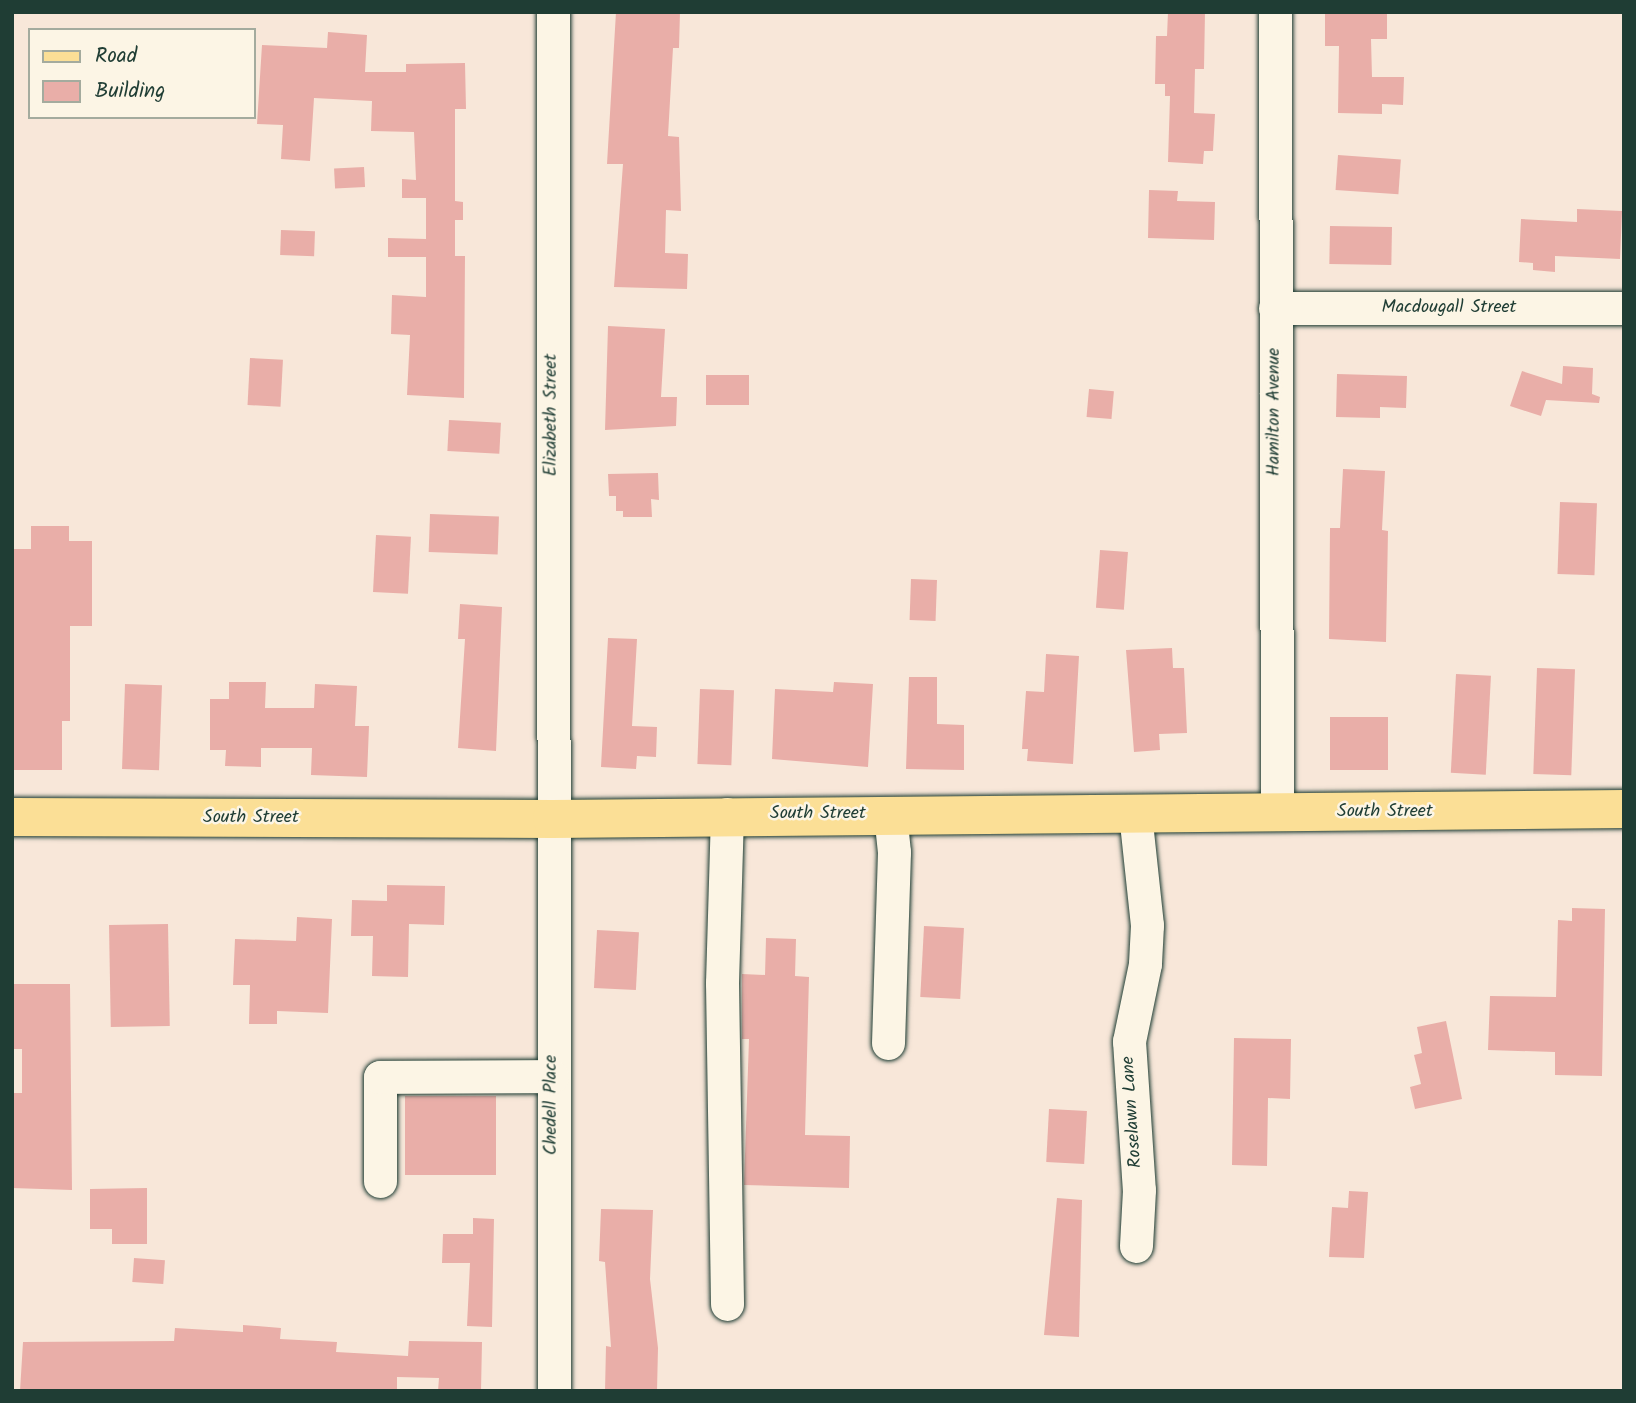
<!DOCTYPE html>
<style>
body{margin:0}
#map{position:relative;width:1636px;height:1403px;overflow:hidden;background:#f8e7d9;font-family:Kalam,sans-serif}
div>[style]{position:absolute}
.building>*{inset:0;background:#e9aea8;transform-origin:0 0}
.roads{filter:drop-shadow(0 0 2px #1f3d34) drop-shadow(0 0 2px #1f3d34)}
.minor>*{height:33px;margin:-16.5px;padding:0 16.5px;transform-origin:16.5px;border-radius:16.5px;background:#fcf5e5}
.major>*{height:38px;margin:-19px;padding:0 19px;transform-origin:19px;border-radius:19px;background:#fbdf96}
span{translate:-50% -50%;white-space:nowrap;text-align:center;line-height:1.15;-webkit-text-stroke:5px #fcf5e5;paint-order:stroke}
.street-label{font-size:18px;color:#1f3d34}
.frame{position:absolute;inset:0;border:14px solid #1f3d34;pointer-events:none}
.legend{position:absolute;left:28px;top:28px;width:228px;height:91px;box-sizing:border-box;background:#fcf5e5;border:2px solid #a4ab9e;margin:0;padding:9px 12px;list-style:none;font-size:21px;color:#1f3d34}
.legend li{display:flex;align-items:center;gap:14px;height:35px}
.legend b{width:35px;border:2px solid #a4ab9e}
</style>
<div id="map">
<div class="building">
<div style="clip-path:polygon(616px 12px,680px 12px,679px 48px,673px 48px,668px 136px,679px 137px,681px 211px,666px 210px,665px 253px,688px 254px,687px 289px,614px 287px,623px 164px,607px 164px)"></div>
<div style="clip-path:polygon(1168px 12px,1205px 12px,1204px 69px,1195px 69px,1194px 113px,1215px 114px,1213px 151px,1204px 151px,1203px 164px,1168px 162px,1170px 96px,1165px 96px,1165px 84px,1155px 84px,1156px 36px,1167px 36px)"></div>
<div style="clip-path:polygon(1325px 12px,1387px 12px,1387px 39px,1371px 39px,1372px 77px,1404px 77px,1403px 105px,1382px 104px,1382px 114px,1338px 113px,1339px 46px,1325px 46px)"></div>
<div style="clip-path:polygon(328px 32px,367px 35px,365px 72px,406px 72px,406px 64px,465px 63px,466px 109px,455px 109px,455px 201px,463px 202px,463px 220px,455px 220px,455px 256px,465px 256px,464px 398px,407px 395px,410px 335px,391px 334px,392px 295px,426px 297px,426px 257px,388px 257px,388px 238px,426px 239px,426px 198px,402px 198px,402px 179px,416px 180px,414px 132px,371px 131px,372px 101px,314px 98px,310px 161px,281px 159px,283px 125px,257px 124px,262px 45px,327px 48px)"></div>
<div style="left:1338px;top:155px;width:63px;height:35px;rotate:4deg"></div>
<div style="left:364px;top:167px;width:20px;height:30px;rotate:87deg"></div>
<div style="clip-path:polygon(1149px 190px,1178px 191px,1177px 201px,1215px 202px,1214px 240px,1148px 238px)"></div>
<div style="clip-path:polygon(1577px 209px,1622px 211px,1620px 259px,1555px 256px,1555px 272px,1533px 270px,1533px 263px,1519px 262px,1521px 219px,1577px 222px)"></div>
<div style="left:1330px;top:226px;width:62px;height:38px;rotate:1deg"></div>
<div style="left:281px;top:230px;width:34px;height:25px;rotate:2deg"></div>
<div style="clip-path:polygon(608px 326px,665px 329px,661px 397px,677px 397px,676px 426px,605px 430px)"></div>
<div style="left:250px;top:358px;width:33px;height:47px;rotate:3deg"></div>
<div style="clip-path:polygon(1563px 366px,1593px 368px,1592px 394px,1600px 397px,1599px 403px,1546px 400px,1541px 416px,1510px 406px,1522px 371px,1562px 384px)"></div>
<div style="clip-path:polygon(1337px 374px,1407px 376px,1406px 408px,1380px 407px,1380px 418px,1336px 417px)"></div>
<div style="left:749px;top:375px;width:30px;height:43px;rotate:90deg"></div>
<div style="left:1089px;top:389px;width:25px;height:28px;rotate:5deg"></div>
<div style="left:449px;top:420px;width:52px;height:31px;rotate:3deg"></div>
<div style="clip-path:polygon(1343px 469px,1385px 471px,1382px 530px,1388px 531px,1386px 642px,1329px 639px,1330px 528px,1340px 528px)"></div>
<div style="clip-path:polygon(658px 473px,659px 500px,651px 499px,652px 517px,623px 517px,623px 511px,616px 511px,616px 496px,609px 496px,608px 474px)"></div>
<div style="left:1560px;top:502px;width:37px;height:72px;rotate:2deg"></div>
<div style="left:430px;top:514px;width:69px;height:38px;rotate:2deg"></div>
<div style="clip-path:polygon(31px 526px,69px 526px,69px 541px,92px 541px,92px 626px,70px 626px,70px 721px,62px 721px,62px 770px,12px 770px,12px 549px,31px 549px)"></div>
<div style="left:376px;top:535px;width:35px;height:57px;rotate:3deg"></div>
<div style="left:1100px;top:550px;width:28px;height:58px;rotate:4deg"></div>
<div style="left:911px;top:579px;width:26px;height:41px;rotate:2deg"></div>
<div style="clip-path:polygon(460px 604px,502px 607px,496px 751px,458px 748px,465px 639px,458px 639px)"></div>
<div style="clip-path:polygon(608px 638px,637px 639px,632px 726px,657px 727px,656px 757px,637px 756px,636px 769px,601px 767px)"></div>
<div style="clip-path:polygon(1172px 648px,1173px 668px,1184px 668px,1187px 733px,1159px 734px,1160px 750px,1134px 752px,1126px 650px)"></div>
<div style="clip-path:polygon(1046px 654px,1079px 656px,1073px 764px,1027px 761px,1028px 749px,1022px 749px,1026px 691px,1044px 692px)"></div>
<div style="left:1537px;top:668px;width:38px;height:106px;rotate:2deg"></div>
<div style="left:1456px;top:674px;width:35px;height:99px;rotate:3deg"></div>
<div style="clip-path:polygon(909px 677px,937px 677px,937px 724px,964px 725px,964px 770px,906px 769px)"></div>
<div style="clip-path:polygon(229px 682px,266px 682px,265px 708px,314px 708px,315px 684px,357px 686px,355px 726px,369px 726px,367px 777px,311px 775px,312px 748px,261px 748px,261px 767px,225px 766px,226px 750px,210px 750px,210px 699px,229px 699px)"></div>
<div style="clip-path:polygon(834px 682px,873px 684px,868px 767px,772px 759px,775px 689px,833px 692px)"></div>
<div style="left:125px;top:684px;width:37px;height:85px;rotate:2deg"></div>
<div style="left:700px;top:689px;width:34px;height:75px;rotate:2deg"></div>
<div style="left:1388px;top:717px;width:53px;height:58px;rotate:90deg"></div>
<div style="clip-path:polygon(387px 885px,445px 886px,444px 925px,409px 924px,408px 977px,372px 976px,373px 936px,351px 936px,352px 900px,387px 901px)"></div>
<div style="clip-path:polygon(1572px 908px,1605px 909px,1602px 1076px,1555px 1075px,1555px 1052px,1488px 1050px,1490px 996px,1556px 997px,1558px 920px,1572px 921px)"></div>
<div style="clip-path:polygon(297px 917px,332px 919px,328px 1013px,277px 1011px,277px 1024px,249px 1024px,250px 985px,233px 985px,235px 939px,296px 941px)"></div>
<div style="left:168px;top:924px;width:102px;height:59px;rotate:89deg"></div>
<div style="left:924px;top:926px;width:40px;height:71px;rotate:3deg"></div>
<div style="left:597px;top:930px;width:42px;height:58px;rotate:3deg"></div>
<div style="clip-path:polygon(766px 938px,796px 939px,795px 976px,809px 977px,805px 1135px,850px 1136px,849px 1188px,744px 1185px,749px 1039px,742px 1039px,742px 974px,765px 975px)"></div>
<div style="clip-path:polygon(12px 984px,70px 984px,72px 1190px,12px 1188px,12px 1093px,22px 1093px,22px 1049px,12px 1049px)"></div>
<div style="clip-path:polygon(1446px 1021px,1462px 1099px,1415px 1109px,1410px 1087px,1421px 1084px,1414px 1055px,1422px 1053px,1417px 1027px)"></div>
<div style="clip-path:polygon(1234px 1038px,1291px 1039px,1290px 1099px,1268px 1098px,1267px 1166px,1232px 1165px)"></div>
<div style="left:405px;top:1096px;width:91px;height:79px"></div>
<div style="left:1049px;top:1109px;width:38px;height:53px;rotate:3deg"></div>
<div style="clip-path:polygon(147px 1188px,147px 1244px,112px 1244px,112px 1229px,90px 1229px,90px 1189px)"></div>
<div style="clip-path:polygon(1349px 1191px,1368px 1192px,1364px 1258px,1329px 1257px,1332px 1207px,1348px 1208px)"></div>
<div style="clip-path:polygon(1057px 1198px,1082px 1200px,1079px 1337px,1044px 1335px)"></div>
<div style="clip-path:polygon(601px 1209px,653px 1210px,650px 1279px,658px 1348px,657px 1391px,605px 1391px,606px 1346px,611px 1347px,605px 1262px,599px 1261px)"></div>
<div style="clip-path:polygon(473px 1218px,494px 1219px,492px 1327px,467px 1326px,470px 1263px,442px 1263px,443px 1234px,473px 1234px)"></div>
<div style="left:134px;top:1258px;width:31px;height:24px;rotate:4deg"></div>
<div style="clip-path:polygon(243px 1325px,281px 1328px,280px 1339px,337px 1342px,336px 1352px,408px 1356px,409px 1341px,482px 1342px,481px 1391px,438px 1391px,439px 1378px,397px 1377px,397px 1391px,20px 1391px,23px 1342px,174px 1341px,175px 1328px,243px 1332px)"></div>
</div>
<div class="roads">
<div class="minor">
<div style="left:553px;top:12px;width:1379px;rotate:89.96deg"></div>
<div style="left:1275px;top:12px;width:800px;rotate:89.86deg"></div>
<div style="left:1275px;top:308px;width:349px"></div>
<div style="left:1135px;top:813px;width:113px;rotate:83.9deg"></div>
<div style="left:1147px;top:925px;width:39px;rotate:93deg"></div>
<div style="left:1145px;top:964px;width:79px;rotate:101.7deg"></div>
<div style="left:1129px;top:1041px;width:149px;rotate:86.2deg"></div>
<div style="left:1139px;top:1190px;width:56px;rotate:93.1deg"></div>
<div style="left:727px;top:814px;width:169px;rotate:91.7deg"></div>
<div style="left:722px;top:983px;width:321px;rotate:89.1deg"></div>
<div style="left:888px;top:1043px;width:191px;rotate:-88.2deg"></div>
<div style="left:894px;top:852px;width:38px;rotate:-96deg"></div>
<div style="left:380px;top:1181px;width:104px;rotate:-90deg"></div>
<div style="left:380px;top:1077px;width:172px;rotate:-0.3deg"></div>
</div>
<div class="major">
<div style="left:12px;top:817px;width:540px;rotate:0.21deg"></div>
<div style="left:552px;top:819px;width:1072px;rotate:-0.53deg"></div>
</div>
</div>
<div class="street-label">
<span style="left:1449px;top:308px">Macdougall Street</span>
<span style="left:1275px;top:412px;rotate:-90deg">Hamilton Avenue</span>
<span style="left:552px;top:415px;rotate:-90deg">Elizabeth Street</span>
<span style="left:1385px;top:812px">South Street</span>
<span style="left:818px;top:814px">South Street</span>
<span style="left:251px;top:818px">South Street</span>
<span style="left:552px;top:1105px;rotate:-90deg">Chedell Place</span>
<span style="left:1133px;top:1112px;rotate:-94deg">Roselawn Lane</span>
</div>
<div class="frame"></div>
<ul class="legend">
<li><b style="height:9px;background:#fbdf96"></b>Road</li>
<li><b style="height:19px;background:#e9aea8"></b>Building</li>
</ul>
</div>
